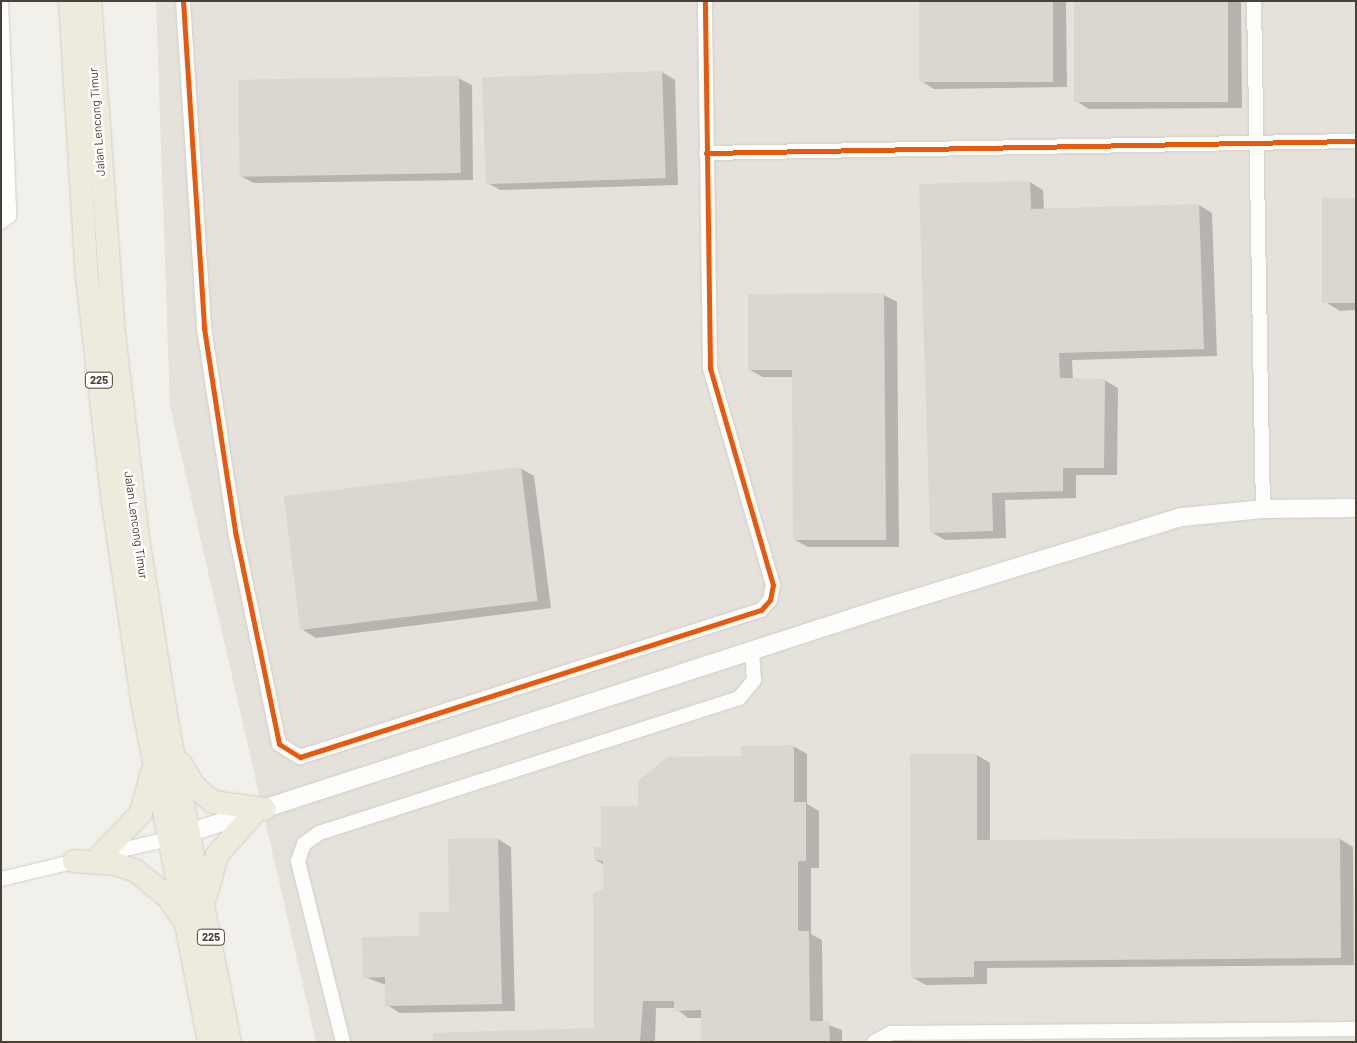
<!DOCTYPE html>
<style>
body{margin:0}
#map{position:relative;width:1357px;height:1043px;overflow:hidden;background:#f2f0ea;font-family:Barlow,sans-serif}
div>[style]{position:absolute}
.industrial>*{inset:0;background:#e5e1db}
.shadow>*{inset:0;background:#0003}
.building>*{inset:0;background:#dad7d1;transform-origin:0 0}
.roads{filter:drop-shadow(0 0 1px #d0cec8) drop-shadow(0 0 1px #d0cec8)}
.minor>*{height:14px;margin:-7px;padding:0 7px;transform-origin:7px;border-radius:7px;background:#fdfdfc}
.tertiary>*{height:18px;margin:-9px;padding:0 9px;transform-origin:9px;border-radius:9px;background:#fdfdfc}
.trunk>*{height:22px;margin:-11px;padding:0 11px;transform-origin:11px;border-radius:11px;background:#efeade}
.cycleway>*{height:5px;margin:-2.5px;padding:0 2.5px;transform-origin:2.5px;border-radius:2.5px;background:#e8590c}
span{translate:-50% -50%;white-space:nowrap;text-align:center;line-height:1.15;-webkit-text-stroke:5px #fff;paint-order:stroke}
.shield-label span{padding:1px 4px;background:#fff;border:1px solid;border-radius:4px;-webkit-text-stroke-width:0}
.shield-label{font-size:11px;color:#494135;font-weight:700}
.street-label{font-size:12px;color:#494135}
.frame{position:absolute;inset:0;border:2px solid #494135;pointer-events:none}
</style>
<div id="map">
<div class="industrial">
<div style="clip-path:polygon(156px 1px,1356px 1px,1356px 1042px,316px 1042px,170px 406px)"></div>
</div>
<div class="shadow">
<div style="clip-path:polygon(920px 1px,1066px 1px,1067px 87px,934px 89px,921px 81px)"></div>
<div style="clip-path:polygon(1075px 1px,1241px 1px,1242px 108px,1089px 109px,1076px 101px)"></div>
<div style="clip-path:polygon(662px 72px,675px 80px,678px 185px,500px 190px,486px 182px)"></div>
<div style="clip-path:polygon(458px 78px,472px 85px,473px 180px,254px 183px,240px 176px)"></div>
<div style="clip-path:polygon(1030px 182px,1043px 190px,1044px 210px,1199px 205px,1212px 213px,1217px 356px,1072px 360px,1073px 380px,1104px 380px,1118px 388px,1117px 475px,1076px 475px,1076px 498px,1005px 500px,1006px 538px,945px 540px,931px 532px)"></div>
<div style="clip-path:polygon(1356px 199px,1356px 310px,1340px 311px,1327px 303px)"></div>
<div style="clip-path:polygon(884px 295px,897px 302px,899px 547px,808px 547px,795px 540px,793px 377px,763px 377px,750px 370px)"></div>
<div style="clip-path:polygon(520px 468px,534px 476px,551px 608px,316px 638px,303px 630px)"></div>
<div style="clip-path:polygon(793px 746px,807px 754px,807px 804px,819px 811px,819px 868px,811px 868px,811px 934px,822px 940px,823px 1023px,842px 1030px,842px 1042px,702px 1042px,702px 1018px,688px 1018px,675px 1008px,656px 1008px,655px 1042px,434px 1042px,596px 1029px,605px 865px,595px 860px,602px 848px,640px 807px,743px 757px)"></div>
<div style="clip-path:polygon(977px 755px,990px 763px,990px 841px,1340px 839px,1353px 847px,1354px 965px,987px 968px,987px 984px,926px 985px,912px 977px)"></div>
<div style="clip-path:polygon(498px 839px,511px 847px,515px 1011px,400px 1013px,387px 1005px,386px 985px,364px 977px,451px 913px)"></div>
</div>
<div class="building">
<div style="left:919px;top:1px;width:134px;height:81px"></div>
<div style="left:1074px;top:1px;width:154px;height:101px"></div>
<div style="left:662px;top:71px;width:107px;height:180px;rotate:88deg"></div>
<div style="left:459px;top:76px;width:97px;height:221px;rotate:89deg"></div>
<div style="clip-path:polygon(1030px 181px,1031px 209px,1199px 204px,1204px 349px,1059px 353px,1060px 378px,1105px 379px,1104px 468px,1063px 468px,1063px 491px,992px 493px,993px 531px,930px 533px,919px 184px)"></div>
<div style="left:1356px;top:198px;width:105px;height:34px;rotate:90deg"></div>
<div style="clip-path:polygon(884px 293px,886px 540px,793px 540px,792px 370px,748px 370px,748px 294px)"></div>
<div style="left:521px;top:467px;width:135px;height:239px;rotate:83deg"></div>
<div style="clip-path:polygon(794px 745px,794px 802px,806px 802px,806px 861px,798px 861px,798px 931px,809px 931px,810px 1021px,829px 1021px,830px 1042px,701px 1042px,701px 1010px,674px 1011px,674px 1001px,643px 1001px,640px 1042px,433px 1042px,433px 1033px,594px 1028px,593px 893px,604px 889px,603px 861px,594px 860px,594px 847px,601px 847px,601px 806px,638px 806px,638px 781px,667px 757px,741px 756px,741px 746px)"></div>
<div style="clip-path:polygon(910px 754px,977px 754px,977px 840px,1340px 838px,1341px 958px,974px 961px,974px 977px,911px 978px)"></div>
<div style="clip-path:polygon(498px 838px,502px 1004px,385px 1006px,385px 977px,363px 978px,362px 937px,419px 936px,419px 912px,449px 912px,448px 839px)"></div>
</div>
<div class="roads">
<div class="minor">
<div style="left:1px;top:1px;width:206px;rotate:87.8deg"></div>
<div style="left:9px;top:207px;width:9px;rotate:90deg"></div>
<div style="left:9px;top:216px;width:10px;rotate:143deg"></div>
<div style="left:183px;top:1px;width:328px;rotate:86.3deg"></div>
<div style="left:204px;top:328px;width:210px;rotate:81.3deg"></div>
<div style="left:236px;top:536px;width:212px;rotate:78.3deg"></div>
<div style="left:279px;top:744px;width:25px;rotate:32deg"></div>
<div style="left:300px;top:757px;width:484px;rotate:-17.7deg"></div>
<div style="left:761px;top:610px;width:13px;rotate:-48deg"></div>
<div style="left:770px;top:600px;width:15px;rotate:-79deg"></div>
<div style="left:773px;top:585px;width:226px;rotate:-106.2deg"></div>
<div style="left:710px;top:368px;width:367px;rotate:-90.8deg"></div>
<div style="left:1254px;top:1px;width:508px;rotate:88.99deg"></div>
<div style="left:706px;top:153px;width:650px;rotate:-1.06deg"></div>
<div style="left:104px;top:854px;width:67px;rotate:-13deg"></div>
<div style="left:1px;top:879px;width:82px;rotate:-13.4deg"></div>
<div style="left:343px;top:1042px;width:187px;rotate:-104deg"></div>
<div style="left:298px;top:861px;width:18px;rotate:-71deg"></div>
<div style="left:304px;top:844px;width:19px;rotate:-36deg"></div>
<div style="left:319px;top:833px;width:441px;rotate:-17.8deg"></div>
<div style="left:739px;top:698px;width:23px;rotate:-50deg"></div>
<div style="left:754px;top:680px;width:30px;rotate:-94deg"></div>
<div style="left:874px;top:1042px;width:19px;rotate:-28deg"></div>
<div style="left:891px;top:1033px;width:465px;rotate:-0.5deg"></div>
</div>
<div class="tertiary">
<div style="left:176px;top:837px;width:737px;rotate:-17.94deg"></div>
<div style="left:877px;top:610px;width:319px;rotate:-17deg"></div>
<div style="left:1182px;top:517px;width:81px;rotate:-5.6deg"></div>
<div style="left:1263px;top:509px;width:93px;rotate:-0.6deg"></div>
</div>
<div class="trunk">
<div style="left:70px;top:1px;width:276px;rotate:86.5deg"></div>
<div style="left:87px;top:276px;width:221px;rotate:83.5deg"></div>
<div style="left:112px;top:496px;width:211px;rotate:81.6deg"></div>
<div style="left:143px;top:705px;width:343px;rotate:78.9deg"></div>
<div style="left:90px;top:1px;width:325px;rotate:85.9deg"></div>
<div style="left:113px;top:325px;width:214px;rotate:83.3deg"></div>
<div style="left:138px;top:538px;width:191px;rotate:81deg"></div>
<div style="left:168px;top:727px;width:321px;rotate:78.9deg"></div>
<div style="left:181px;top:764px;width:27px;rotate:59deg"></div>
<div style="left:195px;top:787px;width:23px;rotate:40deg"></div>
<div style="left:213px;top:802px;width:52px;rotate:7.7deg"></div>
<div style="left:101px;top:855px;width:58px;rotate:-46.4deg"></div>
<div style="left:141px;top:813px;width:42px;rotate:-75deg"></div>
<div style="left:74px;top:861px;width:42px;rotate:4.1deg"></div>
<div style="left:116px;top:864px;width:21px;rotate:19deg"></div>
<div style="left:136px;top:871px;width:41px;rotate:39.1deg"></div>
<div style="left:168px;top:897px;width:23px;rotate:56deg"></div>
<div style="left:206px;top:896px;width:42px;rotate:-75deg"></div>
<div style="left:217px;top:855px;width:56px;rotate:-48.6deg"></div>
</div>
</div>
<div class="cycleway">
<div style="left:183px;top:1px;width:328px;rotate:86.3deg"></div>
<div style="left:204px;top:328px;width:210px;rotate:81.3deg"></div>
<div style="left:236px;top:536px;width:212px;rotate:78.3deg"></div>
<div style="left:279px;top:744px;width:25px;rotate:32deg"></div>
<div style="left:300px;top:757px;width:484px;rotate:-17.7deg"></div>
<div style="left:761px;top:610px;width:13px;rotate:-48deg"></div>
<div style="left:770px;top:600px;width:15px;rotate:-79deg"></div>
<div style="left:773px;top:585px;width:226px;rotate:-106.2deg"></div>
<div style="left:710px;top:368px;width:367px;rotate:-90.8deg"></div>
<div style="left:706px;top:153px;width:650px;rotate:-1.06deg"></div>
</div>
<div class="shield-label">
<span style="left:99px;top:380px">225</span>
<span style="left:211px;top:937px">225</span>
</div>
<div class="street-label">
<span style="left:97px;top:122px;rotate:-94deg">Jalan Lencong Timur</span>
<span style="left:136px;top:525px;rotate:82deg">Jalan Lencong Timur</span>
</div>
<div class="frame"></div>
</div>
